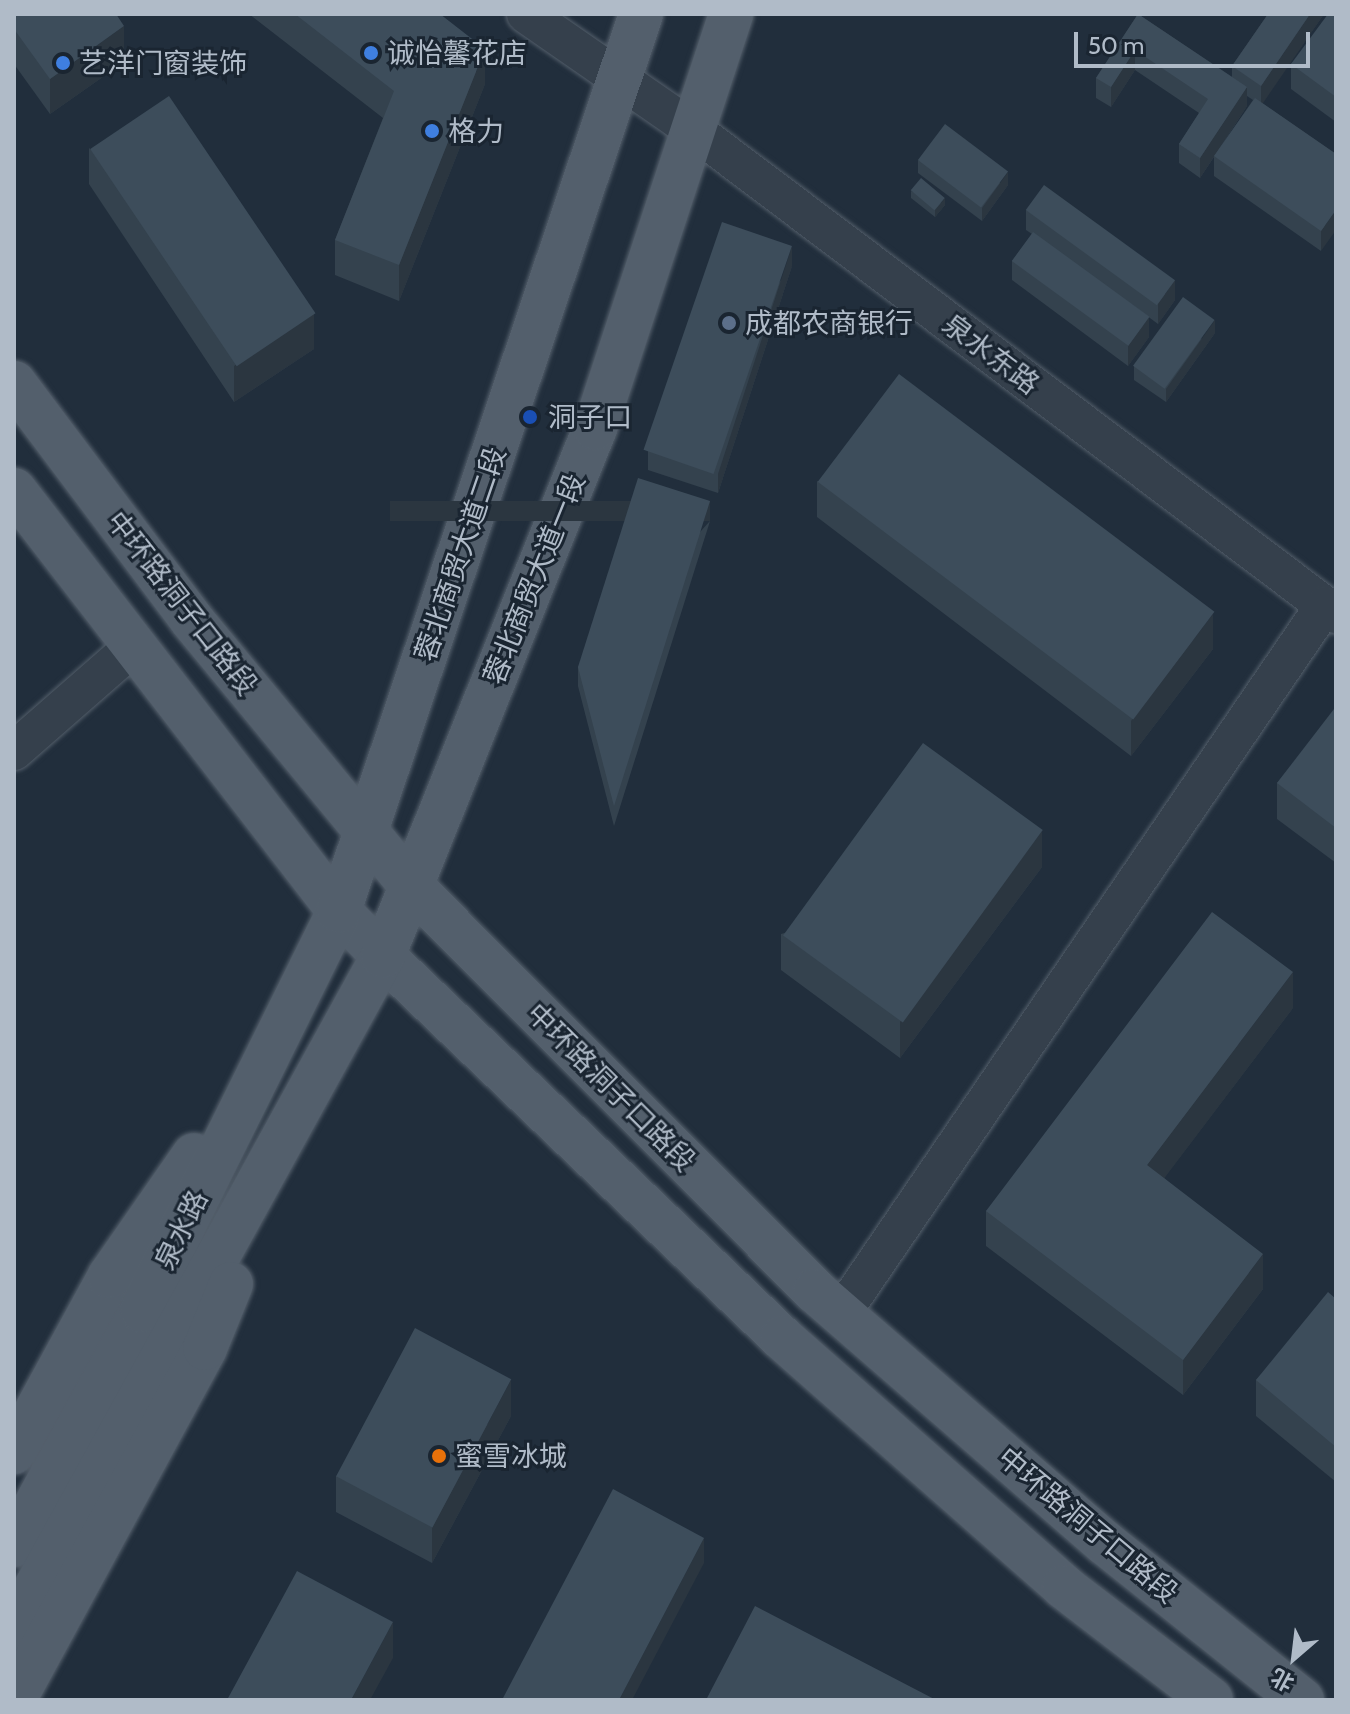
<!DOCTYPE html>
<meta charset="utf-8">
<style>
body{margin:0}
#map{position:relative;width:1350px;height:1714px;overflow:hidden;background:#212e3c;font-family:Cabin,"Noto Sans SC",sans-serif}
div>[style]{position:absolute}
.roads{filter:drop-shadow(0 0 2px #535e6a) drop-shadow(0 0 2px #535e6a)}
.minor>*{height:38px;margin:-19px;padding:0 19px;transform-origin:19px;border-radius:19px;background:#35404c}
.major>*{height:44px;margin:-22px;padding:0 22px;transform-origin:22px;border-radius:22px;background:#535f6c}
.wall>*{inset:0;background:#34424e}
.shaded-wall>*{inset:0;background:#2b3640;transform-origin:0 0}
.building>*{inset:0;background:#3d4d5b;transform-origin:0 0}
.dots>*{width:22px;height:22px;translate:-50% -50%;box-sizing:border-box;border:4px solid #1a2531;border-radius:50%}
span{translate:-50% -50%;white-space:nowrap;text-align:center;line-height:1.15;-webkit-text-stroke:6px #1a2531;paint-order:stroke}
.poi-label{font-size:28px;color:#b0bbc8}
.left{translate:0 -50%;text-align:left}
.street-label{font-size:28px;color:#b0bbc8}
.frame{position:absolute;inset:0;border:16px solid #b0bbc8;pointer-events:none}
.north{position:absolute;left:1254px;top:1618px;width:80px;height:80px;-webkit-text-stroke:6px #1a2531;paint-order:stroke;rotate:208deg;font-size:22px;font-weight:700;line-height:32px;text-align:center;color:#b0bbc8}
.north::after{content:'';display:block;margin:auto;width:28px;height:36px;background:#b0bbc8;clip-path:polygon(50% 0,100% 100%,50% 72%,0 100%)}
.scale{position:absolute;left:1074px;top:32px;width:236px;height:36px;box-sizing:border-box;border:4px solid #b0bbc8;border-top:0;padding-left:10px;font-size:24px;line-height:28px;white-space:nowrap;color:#b0bbc8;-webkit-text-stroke:6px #1a2531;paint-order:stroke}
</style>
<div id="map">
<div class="roads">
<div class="minor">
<div style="left:526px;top:14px;width:206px;rotate:34.7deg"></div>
<div style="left:695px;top:131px;width:803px;rotate:37deg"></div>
<div style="left:14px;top:751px;width:158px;rotate:-41.2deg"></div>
<div style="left:841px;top:1314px;width:858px;rotate:-55.68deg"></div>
</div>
<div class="major">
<div style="left:14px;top:383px;width:295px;rotate:53.1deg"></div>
<div style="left:191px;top:619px;width:346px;rotate:50.5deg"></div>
<div style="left:411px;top:886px;width:572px;rotate:45.07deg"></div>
<div style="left:815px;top:1291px;width:384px;rotate:41deg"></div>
<div style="left:1105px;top:1543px;width:252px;rotate:38.6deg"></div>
<div style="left:14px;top:490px;width:532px;rotate:52.33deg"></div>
<div style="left:339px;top:911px;width:63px;rotate:45.6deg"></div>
<div style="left:383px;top:956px;width:552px;rotate:43.75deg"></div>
<div style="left:782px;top:1338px;width:376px;rotate:41.4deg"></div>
<div style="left:1064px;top:1587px;width:185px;rotate:37.5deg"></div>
<div style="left:14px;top:1452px;width:200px;rotate:-61.4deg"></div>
<div style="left:110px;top:1276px;width:147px;rotate:-55.2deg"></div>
<div style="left:14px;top:1545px;width:268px;rotate:-61.4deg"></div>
<div style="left:142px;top:1310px;width:445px;rotate:-63.7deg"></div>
<div style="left:339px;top:911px;width:946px;rotate:-71.39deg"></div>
<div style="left:14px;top:1627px;width:766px;rotate:-61.19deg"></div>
<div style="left:383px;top:956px;width:569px;rotate:-68.12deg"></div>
<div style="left:595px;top:428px;width:436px;rotate:-71.8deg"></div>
<div style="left:14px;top:1700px;width:400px;rotate:-61.5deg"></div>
<div style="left:205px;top:1348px;width:69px;rotate:-67.9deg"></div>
</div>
</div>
<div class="wall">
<div style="clip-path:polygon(14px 14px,124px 62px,50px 114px,14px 64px)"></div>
<div style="clip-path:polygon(249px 14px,440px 14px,485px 84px,399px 301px,335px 275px,335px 240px,383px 118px)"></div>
<div style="clip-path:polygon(evenodd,1138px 14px,1232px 77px,1232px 66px,1268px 14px,1324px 14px,1262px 103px,1336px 154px,1321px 251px,1214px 176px,1214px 157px,1200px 178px,1179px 163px,1179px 144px,1199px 113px,1135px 70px,1111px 107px,1096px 98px,1096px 78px,1138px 14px,1247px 96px,1253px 100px,1222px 145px,1247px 106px,1247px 96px)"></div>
<div style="clip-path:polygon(1336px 14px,1336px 122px,1291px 89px,1291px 64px)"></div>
<div style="clip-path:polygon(89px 148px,314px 349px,234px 402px,89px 184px)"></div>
<div style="clip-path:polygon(918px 160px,1008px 185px,982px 221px,918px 173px)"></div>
<div style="clip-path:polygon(911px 191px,945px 205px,935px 217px,911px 198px)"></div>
<div style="clip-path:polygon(1026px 210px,1175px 300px,1158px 324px,1131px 304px,1149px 337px,1128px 366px,1012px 280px,1012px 261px,1032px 234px,1026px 230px)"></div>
<div style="clip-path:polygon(792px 266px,718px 493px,648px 470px,648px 451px)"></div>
<div style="clip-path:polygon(1215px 333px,1166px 402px,1134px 380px,1134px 366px)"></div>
<div style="clip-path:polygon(817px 481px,1213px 649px,1131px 756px,817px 517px)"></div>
<div style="clip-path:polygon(710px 521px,614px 826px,578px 686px,578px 667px)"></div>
<div style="clip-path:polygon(1336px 710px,1336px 863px,1277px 819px,1277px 783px)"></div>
<div style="clip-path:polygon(1042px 867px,900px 1058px,781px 970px,781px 934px)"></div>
<div style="clip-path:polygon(1293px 1008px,1164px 1178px,1263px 1289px,1183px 1395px,986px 1246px,986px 1211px)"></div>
<div style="clip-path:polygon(1336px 1299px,1336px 1482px,1256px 1416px,1256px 1380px)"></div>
<div style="clip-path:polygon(511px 1416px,432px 1563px,336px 1512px,336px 1476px)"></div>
</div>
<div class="shaded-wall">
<div style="clip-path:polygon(1310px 14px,1324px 14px,1261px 106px,1261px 86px)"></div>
<div style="clip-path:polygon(124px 26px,124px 62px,50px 114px,50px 79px)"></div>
<div style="clip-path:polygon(485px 49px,485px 84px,399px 301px,399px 265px)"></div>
<div style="clip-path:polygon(1135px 50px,1135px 70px,1111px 107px,1111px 87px)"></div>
<div style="clip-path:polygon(1247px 87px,1247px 106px,1200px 178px,1200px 158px)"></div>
<div style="clip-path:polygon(1008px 172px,1008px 185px,982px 221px,982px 208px)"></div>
<div style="clip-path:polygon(945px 198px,945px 205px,935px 217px,935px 210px)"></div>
<div style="clip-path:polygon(1336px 210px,1336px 230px,1321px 251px,1321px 231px)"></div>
<div style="clip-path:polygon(792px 246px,792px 266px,718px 493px,718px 474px)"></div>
<div style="clip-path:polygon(1175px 280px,1175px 300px,1158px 324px,1158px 304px)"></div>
<div style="clip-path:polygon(314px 314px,314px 349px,234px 402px,234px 366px)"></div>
<div style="clip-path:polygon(1149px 317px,1149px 337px,1128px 366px,1128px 346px)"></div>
<div style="clip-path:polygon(1215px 320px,1215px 333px,1166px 402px,1166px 389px)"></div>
<div style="left:710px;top:501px;width:20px;height:320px;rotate:90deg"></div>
<div style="clip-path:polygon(1213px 614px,1213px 649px,1131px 756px,1131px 721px)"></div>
<div style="clip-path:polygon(1042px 831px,1042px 867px,900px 1058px,900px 1022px)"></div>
<div style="clip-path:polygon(1293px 972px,1293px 1008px,1147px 1201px,1147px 1165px)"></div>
<div style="clip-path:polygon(1263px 1254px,1263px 1289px,1183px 1395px,1183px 1360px)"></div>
<div style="clip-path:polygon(511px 1380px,511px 1416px,432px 1563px,432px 1528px)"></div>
<div style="clip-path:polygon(704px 1538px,704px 1563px,632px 1700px,619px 1700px)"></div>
<div style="clip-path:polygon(393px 1622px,393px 1658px,370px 1700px,351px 1700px)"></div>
</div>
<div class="building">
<div style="clip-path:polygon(14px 14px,116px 14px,124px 26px,50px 79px,14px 29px)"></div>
<div style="clip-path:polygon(295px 14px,440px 14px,485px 49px,399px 265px,335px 240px,394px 91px)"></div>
<div style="clip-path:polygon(1138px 14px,1247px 87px,1200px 158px,1179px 144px,1208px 99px,1135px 50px,1111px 87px,1096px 78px)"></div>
<div style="clip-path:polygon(1268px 14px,1310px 14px,1261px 86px,1232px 66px)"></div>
<div style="clip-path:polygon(1328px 14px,1336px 14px,1336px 97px,1291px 64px)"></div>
<div style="left:169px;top:96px;width:262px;height:95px;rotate:56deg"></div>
<div style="clip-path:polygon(1255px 98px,1336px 154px,1336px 210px,1321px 231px,1214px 156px)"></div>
<div style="left:945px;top:124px;width:79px;height:45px;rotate:37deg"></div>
<div style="left:921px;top:178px;width:31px;height:16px;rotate:40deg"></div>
<div style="left:1044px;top:185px;width:162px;height:31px;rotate:36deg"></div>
<div style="left:722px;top:222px;width:74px;height:241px;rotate:19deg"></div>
<div style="left:1033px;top:232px;width:144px;height:36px;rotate:36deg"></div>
<div style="left:1183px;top:297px;width:39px;height:85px;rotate:36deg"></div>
<div style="left:899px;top:374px;width:395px;height:135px;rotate:37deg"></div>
<div style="clip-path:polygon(638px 478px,710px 501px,614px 806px,578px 667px)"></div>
<div style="clip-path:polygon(1334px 709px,1336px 710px,1336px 828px,1277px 783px)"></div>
<div style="left:923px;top:743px;width:148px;height:238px;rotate:36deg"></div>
<div style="clip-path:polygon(1212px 912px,1293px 972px,1147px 1165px,1263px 1254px,1183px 1360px,986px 1211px)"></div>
<div style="clip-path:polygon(1328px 1292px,1336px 1299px,1336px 1447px,1256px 1380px)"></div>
<div style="left:415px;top:1328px;width:109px;height:168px;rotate:28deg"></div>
<div style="clip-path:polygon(613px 1489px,704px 1538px,619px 1700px,502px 1700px)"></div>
<div style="clip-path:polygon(297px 1571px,393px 1622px,351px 1700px,227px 1700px)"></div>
<div style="clip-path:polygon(755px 1606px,936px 1700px,706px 1700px)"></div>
</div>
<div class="dots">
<div style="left:371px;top:53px;background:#3f7fe0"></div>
<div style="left:63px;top:63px;background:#3f7fe0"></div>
<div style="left:432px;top:131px;background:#3f7fe0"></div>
<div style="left:729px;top:323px;background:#5c6f8a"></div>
<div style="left:530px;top:417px;background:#1a4fb4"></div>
<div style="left:439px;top:1456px;background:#e8710a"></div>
</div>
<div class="poi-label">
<span class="left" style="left:387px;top:53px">诚怡馨花店</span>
<span class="left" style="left:79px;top:63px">艺洋门窗装饰</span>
<span class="left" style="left:448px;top:131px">格力</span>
<span class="left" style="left:745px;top:323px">成都农商银行</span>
<span class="left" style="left:548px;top:417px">洞子口</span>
<span class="left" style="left:455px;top:1456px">蜜雪冰城</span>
</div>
<div class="street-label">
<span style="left:991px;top:354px;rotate:37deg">泉水东路</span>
<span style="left:460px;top:554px;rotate:-71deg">蓉北商贸大道二段</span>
<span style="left:534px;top:579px;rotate:-68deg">蓉北商贸大道一段</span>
<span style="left:182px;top:603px;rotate:52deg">中环路洞子口路段</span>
<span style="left:611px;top:1087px;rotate:45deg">中环路洞子口路段</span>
<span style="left:181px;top:1230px;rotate:-64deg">泉水路</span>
<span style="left:1088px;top:1525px;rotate:40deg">中环路洞子口路段</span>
</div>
<div class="frame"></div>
<div class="north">北</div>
<div class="scale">50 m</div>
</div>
